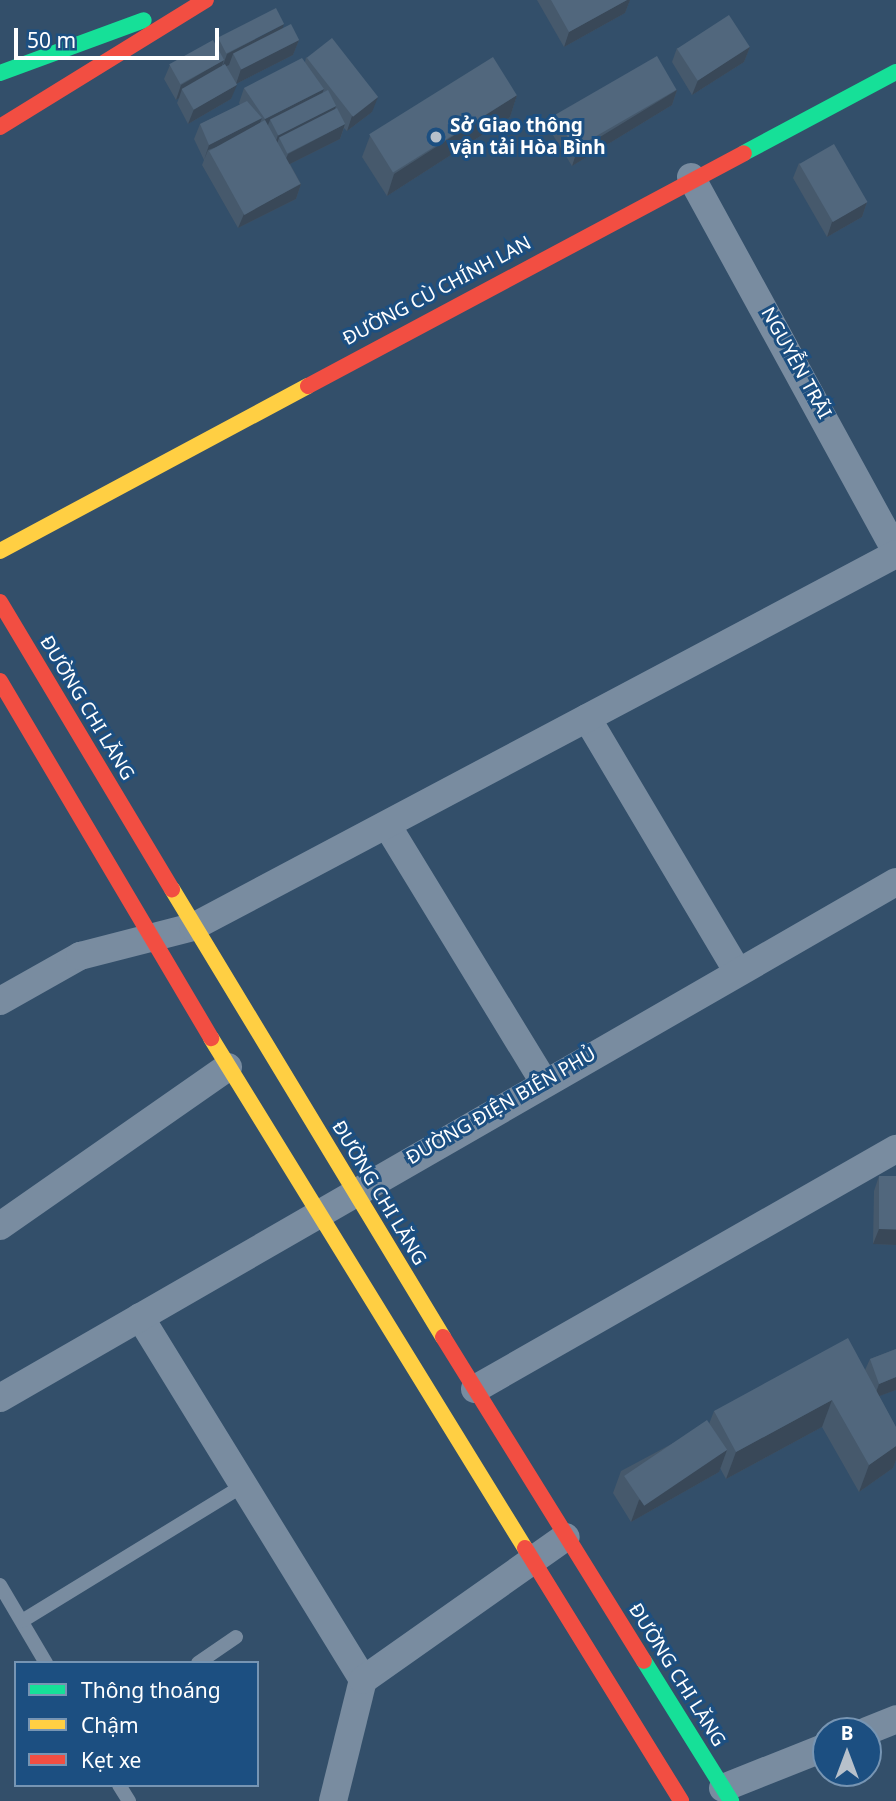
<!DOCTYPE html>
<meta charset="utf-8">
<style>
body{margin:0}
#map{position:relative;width:896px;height:1801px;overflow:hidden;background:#334f6a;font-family:"Noto Sans",sans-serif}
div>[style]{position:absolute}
.lane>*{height:14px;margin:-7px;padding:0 7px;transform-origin:7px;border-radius:7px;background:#798ca0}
.street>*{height:28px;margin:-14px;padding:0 14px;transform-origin:14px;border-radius:14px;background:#798ca0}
.fast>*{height:16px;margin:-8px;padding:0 8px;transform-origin:8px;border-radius:8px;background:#16e098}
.slow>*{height:16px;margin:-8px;padding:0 8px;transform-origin:8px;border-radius:8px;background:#ffcf43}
.jam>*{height:16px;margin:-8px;padding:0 8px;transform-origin:8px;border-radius:8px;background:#f24e42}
.wall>*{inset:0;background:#46596c}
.shaded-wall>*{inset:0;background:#394858}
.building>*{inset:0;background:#51677d;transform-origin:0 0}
.dots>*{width:19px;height:19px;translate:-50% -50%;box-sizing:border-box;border:4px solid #1c4f81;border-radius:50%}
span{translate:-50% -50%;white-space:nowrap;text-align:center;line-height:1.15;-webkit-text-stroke:6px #1c4f81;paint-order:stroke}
.poi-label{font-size:19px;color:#fff;font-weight:700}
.left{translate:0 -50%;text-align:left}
.street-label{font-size:19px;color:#fff}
.legend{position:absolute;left:14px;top:1661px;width:245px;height:126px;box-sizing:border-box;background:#1c4f81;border:2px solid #7795b3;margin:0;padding:9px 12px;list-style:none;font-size:21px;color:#fff}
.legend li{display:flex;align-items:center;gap:14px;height:35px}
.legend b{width:35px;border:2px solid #7795b3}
.north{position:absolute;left:812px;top:1717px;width:70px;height:70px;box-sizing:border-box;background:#1c4f81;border:2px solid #7795b3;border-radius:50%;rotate:0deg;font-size:19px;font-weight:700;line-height:28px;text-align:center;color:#fff}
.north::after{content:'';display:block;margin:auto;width:24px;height:32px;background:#b8c1cb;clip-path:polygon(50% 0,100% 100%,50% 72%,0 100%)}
.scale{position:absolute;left:14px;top:28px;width:205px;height:32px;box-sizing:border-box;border:4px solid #fff;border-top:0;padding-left:9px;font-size:21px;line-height:24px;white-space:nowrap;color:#fff;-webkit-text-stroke:5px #1c4f81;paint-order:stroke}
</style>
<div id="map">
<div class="lane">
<div style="left:0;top:1585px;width:91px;rotate:59.5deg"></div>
<div style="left:22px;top:1621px;width:258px;rotate:-31.5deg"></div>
<div style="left:198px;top:1663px;width:46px;rotate:-34.4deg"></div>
<div style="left:119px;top:1785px;width:19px;rotate:58deg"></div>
</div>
<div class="street">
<div style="left:691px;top:177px;width:427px;rotate:61.3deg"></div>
<div style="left:587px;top:718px;width:295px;rotate:59.3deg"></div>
<div style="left:387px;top:825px;width:301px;rotate:58.6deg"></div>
<div style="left:0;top:1001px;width:92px;rotate:-29.4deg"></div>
<div style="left:80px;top:956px;width:117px;rotate:-14.4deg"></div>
<div style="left:193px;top:927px;width:796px;rotate:-27.95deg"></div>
<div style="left:0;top:1226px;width:278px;rotate:-34.9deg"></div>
<div style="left:140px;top:1317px;width:426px;rotate:58.4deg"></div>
<div style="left:475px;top:1389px;width:485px;rotate:-29.7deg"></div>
<div style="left:0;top:1398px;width:1034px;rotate:-29.94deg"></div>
<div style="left:867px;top:1731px;width:31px;rotate:-22deg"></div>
<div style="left:723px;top:1788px;width:111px;rotate:-21.7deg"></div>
<div style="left:333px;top:1801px;width:125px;rotate:-76.1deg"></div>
<div style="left:363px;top:1680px;width:248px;rotate:-35.2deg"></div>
</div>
<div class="fast">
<div style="left:0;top:73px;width:153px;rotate:-20.2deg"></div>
<div style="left:744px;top:153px;width:172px;rotate:-28.1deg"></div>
<div style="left:644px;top:1661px;width:165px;rotate:58.1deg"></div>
</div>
<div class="slow">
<div style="left:0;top:551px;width:349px;rotate:-28.2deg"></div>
<div style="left:172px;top:889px;width:524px;rotate:58.83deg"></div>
<div style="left:211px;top:1038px;width:599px;rotate:58.38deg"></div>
</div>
<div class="jam">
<div style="left:0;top:127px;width:242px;rotate:-31.7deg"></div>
<div style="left:308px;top:386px;width:494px;rotate:-28.1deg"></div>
<div style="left:0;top:602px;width:335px;rotate:59.1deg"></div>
<div style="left:0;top:681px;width:415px;rotate:59.4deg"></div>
<div style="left:443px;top:1337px;width:381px;rotate:58.2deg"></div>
<div style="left:525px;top:1548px;width:297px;rotate:58.3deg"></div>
</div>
<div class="wall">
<div style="clip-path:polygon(537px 0,630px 0,625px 13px,564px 47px)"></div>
<div style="clip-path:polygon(218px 38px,299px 40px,293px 55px,236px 84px,231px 99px,188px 124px,177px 103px,179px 98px,176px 100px,164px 79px,170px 65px,216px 45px)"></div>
<div style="clip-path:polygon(750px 47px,744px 62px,692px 95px,672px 62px,677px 48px)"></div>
<div style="clip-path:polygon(306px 57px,372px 112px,347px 131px,344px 128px,340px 139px,290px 164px,301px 184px,296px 199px,238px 228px,202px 165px,204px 160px,194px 139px,200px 124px,240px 105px,239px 103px,244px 88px,305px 62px)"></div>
<div style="clip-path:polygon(677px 90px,672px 105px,572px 166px,551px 132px,557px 118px)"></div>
<div style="clip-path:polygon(517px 95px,510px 117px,387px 196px,362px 157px,370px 136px)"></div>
<div style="clip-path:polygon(799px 163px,867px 202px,862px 217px,827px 237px,793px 178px)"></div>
<div style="clip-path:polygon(879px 1176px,896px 1176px,896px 1245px,873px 1244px,874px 1191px)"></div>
<div style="clip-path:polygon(896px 1349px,896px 1390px,879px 1396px,896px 1427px,896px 1460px,893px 1468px,859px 1492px,822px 1427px,726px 1479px,720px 1468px,719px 1472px,631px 1522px,613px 1493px,621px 1471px,709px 1424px,714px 1411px,865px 1370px,870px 1359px)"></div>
</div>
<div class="shaded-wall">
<div style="clip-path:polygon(627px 0,630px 0,625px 13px,564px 47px,569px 32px)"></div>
<div style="clip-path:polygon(284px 24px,279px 39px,233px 54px,229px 65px,222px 68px,227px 54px)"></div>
<div style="clip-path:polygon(299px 40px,293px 55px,236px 84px,241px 69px)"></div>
<div style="clip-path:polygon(750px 47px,744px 62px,692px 95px,698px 80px)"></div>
<div style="clip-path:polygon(224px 60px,219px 75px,182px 89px,179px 98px,176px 100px,181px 85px)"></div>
<div style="clip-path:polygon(237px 85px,231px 99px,188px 124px,194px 109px)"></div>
<div style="clip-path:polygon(324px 89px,318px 104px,270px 120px,266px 130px,260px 133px,265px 119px)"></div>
<div style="clip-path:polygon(677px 90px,672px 105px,572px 166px,577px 151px)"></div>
<div style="clip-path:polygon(517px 95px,510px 117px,387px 196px,394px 174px)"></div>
<div style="clip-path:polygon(378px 97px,372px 112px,347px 131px,352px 116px)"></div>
<div style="clip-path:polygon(336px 106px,331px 121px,279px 138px,275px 149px,273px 150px,278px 135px)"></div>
<div style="clip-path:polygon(262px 118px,256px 133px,208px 150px,204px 160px,209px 145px)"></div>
<div style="clip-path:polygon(345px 124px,340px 139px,282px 168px,288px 154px)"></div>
<div style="clip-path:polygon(301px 184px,296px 199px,238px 228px,244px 214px)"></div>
<div style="clip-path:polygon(867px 202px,862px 217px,827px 237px,832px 222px)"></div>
<div style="clip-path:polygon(879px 1229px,896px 1230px,896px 1245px,873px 1244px)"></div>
<div style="clip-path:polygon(896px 1377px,896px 1390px,874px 1398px,879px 1384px)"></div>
<div style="clip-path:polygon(832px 1400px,822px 1427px,726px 1479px,736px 1452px)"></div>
<div style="clip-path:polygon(896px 1446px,896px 1460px,893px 1468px,859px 1492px,869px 1465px)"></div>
<div style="clip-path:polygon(727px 1450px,719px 1472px,631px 1522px,639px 1500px)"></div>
</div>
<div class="building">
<div style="clip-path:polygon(551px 0,627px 0,569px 32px)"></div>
<div style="left:276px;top:8px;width:18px;height:65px;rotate:63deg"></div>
<div style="left:729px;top:15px;width:38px;height:62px;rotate:57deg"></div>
<div style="left:291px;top:24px;width:18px;height:65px;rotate:63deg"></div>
<div style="left:332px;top:38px;width:75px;height:32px;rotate:52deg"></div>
<div style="left:213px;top:40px;width:23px;height:50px;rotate:61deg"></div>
<div style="left:657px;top:56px;width:39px;height:118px;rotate:60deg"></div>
<div style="left:493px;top:57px;width:45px;height:146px;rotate:58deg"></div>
<div style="clip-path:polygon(302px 58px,324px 89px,265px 119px,244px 88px)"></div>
<div style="left:225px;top:64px;width:24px;height:50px;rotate:60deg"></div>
<div style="left:328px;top:90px;width:18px;height:65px;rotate:63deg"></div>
<div style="clip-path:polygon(247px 101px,262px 118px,209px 145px,200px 124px)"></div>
<div style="left:337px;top:108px;width:18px;height:65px;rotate:63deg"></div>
<div style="left:265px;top:120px;width:73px;height:64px;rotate:61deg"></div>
<div style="left:834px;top:144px;width:67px;height:40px;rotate:60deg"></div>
<div style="left:879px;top:1176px;width:17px;height:53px"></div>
<div style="clip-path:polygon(848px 1338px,896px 1427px,896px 1446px,869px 1465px,832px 1400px,736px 1452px,714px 1411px)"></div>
<div style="clip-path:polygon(896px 1349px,896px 1377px,879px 1384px,870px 1359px)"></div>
<div style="left:707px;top:1420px;width:36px;height:100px;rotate:56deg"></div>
</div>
<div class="dots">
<div style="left:436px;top:137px;background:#b8c1cb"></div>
</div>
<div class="poi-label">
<span class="left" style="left:450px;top:137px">Sở Giao thông<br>vận tải Hòa Bình</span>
</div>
<div class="street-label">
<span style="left:437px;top:291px;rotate:-28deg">ĐƯỜNG CÙ CHÍNH LAN</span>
<span style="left:796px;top:363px;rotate:61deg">NGUYỄN TRÃI</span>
<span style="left:87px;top:708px;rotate:59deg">ĐƯỜNG CHI LĂNG</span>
<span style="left:501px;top:1106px;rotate:-30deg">ĐƯỜNG ĐIỆN BIÊN PHỦ</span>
<span style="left:379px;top:1193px;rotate:59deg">ĐƯỜNG CHI LĂNG</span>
<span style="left:677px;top:1675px;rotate:58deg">ĐƯỜNG CHI LĂNG</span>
</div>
<ul class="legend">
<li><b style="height:9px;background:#16e098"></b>Thông thoáng</li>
<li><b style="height:9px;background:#ffcf43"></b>Chậm</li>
<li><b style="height:9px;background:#f24e42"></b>Kẹt xe</li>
</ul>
<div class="north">B</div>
<div class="scale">50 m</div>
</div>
